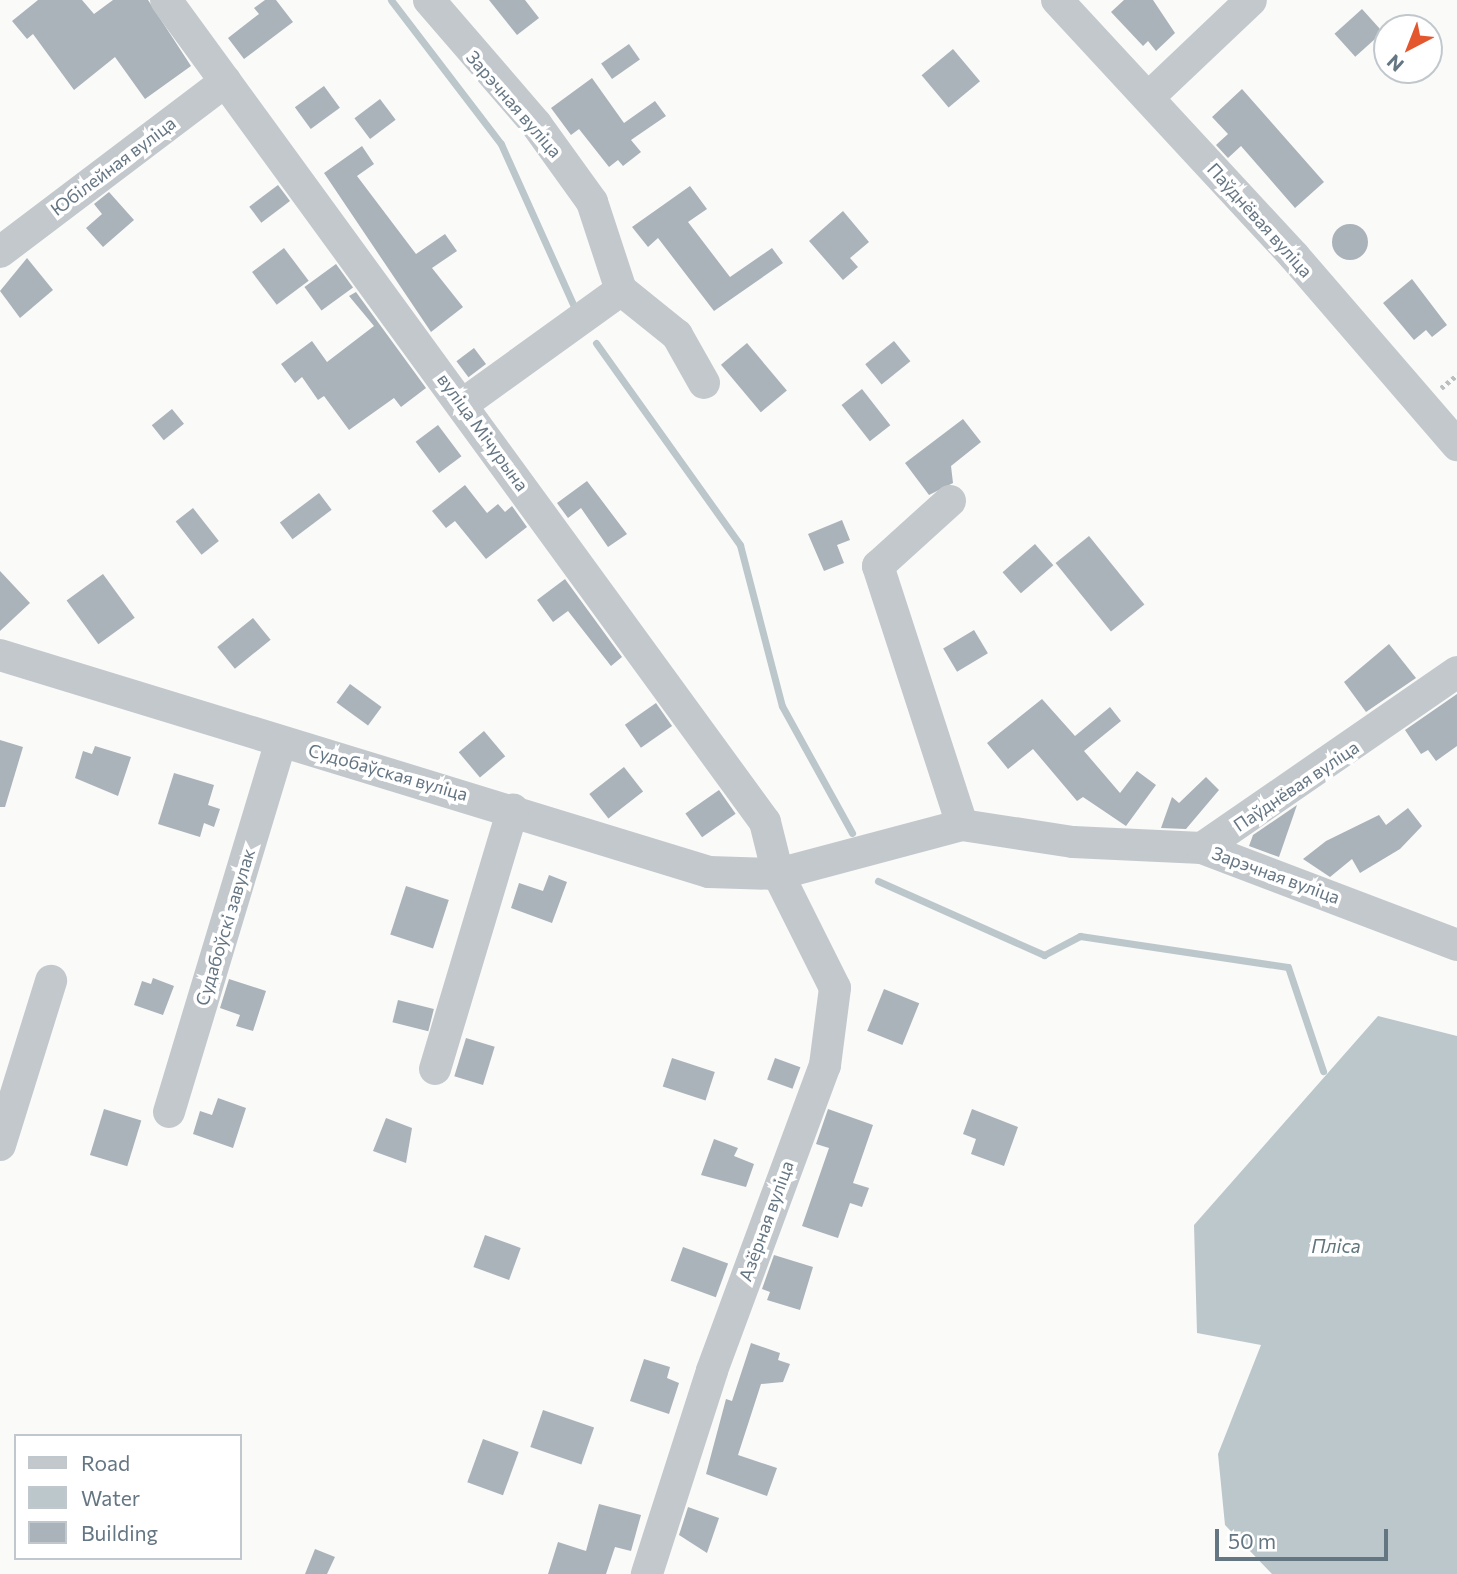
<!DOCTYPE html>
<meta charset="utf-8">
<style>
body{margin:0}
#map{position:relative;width:1457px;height:1574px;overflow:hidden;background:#fafaf8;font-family:Commissioner,sans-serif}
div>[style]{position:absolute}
.water>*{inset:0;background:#bbc7cb}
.stream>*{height:7px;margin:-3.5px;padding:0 3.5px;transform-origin:3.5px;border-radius:3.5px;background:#bbc7cb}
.building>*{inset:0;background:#aab3b9;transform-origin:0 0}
.round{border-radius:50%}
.path>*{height:4.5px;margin-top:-2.25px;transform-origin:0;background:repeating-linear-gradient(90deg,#bbbfc2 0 3.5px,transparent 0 7px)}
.minor>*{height:32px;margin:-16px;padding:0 16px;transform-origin:16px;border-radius:16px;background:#c3c8cc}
span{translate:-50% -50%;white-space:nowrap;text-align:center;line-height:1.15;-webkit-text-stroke:7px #fff;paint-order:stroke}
.street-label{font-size:18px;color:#657683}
.water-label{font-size:19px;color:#60757c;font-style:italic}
.legend{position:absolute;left:14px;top:1434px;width:228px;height:126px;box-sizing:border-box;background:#fff;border:2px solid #c1c8cd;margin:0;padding:9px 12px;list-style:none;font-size:21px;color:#657683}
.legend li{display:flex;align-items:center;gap:14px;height:35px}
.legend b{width:35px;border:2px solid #c1c8cd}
.north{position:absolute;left:1373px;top:14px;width:70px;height:70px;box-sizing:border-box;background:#fff;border:2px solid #c1c8cd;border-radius:50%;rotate:222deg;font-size:19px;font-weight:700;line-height:28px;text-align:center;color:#657683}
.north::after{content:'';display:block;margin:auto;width:24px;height:32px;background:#e4572e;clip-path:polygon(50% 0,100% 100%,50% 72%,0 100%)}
.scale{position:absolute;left:1215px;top:1529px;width:173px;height:32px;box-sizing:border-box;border:4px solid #657683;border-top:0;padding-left:9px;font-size:21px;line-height:24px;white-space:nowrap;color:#657683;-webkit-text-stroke:5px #fff;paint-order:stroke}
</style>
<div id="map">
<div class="water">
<div style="clip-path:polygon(1378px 1016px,1457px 1036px,1457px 1574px,1272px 1574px,1225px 1525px,1218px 1454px,1261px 1345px,1197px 1333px,1194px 1225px)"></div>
</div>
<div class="stream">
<div style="left:391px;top:0;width:181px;rotate:52.6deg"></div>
<div style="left:501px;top:144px;width:185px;rotate:65.8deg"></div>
<div style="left:596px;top:343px;width:248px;rotate:54.5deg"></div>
<div style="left:740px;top:545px;width:166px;rotate:75.4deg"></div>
<div style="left:782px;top:706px;width:145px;rotate:61.1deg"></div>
<div style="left:878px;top:881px;width:182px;rotate:24deg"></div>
<div style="left:1044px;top:955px;width:41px;rotate:-27.8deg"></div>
<div style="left:1080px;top:936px;width:210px;rotate:8.5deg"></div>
<div style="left:1288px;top:967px;width:110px;rotate:71.4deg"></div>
</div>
<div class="building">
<div style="clip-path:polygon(38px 0,82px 0,94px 14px,113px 0,148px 0,191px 66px,145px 99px,115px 57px,74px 90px,33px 34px,27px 39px,12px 21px)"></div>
<div style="clip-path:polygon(265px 0,276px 0,293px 22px,244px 59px,228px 38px,259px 14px,254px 8px)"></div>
<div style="clip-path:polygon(489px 0,525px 0,539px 18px,517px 35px)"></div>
<div style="clip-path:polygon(1124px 0,1153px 0,1175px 33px,1156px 51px,1148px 41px,1143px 46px,1111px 12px)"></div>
<div style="left:1362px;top:9px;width:31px;height:37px;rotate:48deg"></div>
<div style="left:629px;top:44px;width:19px;height:34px;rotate:55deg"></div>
<div style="left:953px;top:49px;width:42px;height:41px;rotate:50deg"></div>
<div style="clip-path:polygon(592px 78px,624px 123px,655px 101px,666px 116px,631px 140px,641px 152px,623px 166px,618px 160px,609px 167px,579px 129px,571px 135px,551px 108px)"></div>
<div style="left:324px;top:86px;width:27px;height:36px;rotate:54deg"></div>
<div style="clip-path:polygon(1242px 89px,1324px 182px,1295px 208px,1241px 146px,1228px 158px,1216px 145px,1228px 134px,1212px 117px)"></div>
<div style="left:380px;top:99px;width:26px;height:32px;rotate:53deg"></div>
<div style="clip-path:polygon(362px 146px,374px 164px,357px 176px,416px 254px,445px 234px,457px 251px,432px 268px,463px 307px,431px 332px,324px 173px)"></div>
<div style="left:278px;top:185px;width:20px;height:36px;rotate:53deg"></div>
<div style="clip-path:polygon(690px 186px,707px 209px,688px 222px,730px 277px,772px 248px,783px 263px,714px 311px,658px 238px,648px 247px,632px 227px)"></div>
<div style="clip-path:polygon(109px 192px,134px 220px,103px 247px,86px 228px,102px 214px,94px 204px)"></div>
<div style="clip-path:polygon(843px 211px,869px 242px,850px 258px,858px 267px,843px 280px,809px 241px)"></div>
<div class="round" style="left:1332px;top:224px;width:36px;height:36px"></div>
<div style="left:284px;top:248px;width:41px;height:40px;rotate:53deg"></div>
<div style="clip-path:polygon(27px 258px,53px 290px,20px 318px,0 291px)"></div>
<div style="left:336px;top:264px;width:29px;height:39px;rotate:54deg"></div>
<div style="clip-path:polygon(1412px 279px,1447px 325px,1432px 337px,1426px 330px,1414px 340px,1383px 303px)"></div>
<div style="clip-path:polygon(356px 292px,426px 388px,401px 407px,394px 398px,349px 430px,324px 396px,318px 400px,302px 377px,295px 383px,281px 364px,312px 341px,327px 362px,374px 326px,349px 296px)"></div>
<div style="left:894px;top:341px;width:26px;height:37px;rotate:51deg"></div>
<div style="left:747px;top:343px;width:62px;height:34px;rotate:50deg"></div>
<div style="left:474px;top:348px;width:20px;height:22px;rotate:53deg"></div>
<div style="left:862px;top:389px;width:46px;height:26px;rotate:52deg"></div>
<div style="left:172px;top:409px;width:19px;height:26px;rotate:51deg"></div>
<div style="clip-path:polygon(963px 419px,981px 442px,951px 466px,953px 483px,929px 495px,905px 463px)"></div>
<div style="left:438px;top:425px;width:39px;height:28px;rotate:53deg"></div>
<div style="clip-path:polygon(587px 481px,627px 534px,608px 547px,581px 508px,568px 518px,557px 503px)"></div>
<div style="clip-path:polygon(465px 485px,487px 513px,498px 504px,505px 512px,512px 506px,527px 527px,486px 559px,455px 521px,446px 528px,432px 511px)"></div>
<div style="left:319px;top:493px;width:21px;height:49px;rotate:53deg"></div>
<div style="left:193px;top:508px;width:42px;height:22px;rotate:52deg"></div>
<div style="clip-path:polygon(842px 520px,850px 540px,837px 545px,844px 563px,824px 571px,808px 534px)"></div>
<div style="left:1089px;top:536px;width:88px;height:43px;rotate:51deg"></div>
<div style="left:1035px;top:544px;width:28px;height:43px;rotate:49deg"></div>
<div style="clip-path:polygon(0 571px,30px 603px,0 631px)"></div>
<div style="left:103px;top:574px;width:54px;height:45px;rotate:54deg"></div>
<div style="clip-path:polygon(565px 579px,622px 657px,611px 666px,568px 611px,553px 622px,537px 600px)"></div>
<div style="left:253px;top:618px;width:28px;height:46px;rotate:51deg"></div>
<div style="left:974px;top:630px;width:27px;height:36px;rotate:59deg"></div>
<div style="clip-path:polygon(1389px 644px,1416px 678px,1366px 712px,1344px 682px)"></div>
<div style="left:350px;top:684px;width:39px;height:23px;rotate:36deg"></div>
<div style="clip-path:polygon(1457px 694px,1457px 746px,1436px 761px,1428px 750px,1421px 754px,1405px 730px)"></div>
<div style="clip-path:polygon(1042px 699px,1075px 736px,1110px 707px,1121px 721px,1084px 751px,1120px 793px,1137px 771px,1156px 785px,1126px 826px,1083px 797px,1077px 801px,1033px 749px,1008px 769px,987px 743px)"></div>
<div style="left:656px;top:703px;width:28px;height:38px;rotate:55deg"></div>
<div style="left:484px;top:731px;width:33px;height:33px;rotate:50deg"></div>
<div style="clip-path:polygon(0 740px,23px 747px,5px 807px,0 807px)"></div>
<div style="clip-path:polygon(95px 746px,131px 757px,118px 796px,75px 778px,83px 751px,92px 754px)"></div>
<div style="left:624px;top:767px;width:31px;height:44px;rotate:52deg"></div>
<div style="clip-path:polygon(174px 773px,214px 785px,208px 805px,220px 809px,214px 827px,204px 823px,200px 837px,158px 824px)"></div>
<div style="clip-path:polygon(1206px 777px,1219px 790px,1186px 829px,1161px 828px,1172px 797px,1179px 803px)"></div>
<div style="left:719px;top:790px;width:29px;height:41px;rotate:55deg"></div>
<div style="clip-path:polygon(1297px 805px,1279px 857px,1249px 846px,1253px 835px)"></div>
<div style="clip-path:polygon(1408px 808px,1422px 826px,1400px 849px,1360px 873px,1352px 859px,1330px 877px,1303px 859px,1326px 841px,1379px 815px,1386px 825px)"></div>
<div style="clip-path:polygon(549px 875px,567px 882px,552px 923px,511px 908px,519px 883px,543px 891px)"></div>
<div style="left:406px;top:886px;width:45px;height:51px;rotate:18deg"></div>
<div style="clip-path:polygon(153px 978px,174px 986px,163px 1015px,134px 1005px,142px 981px,151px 984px)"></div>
<div style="clip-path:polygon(229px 979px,266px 991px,253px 1031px,236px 1026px,240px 1015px,220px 1008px)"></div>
<div style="left:884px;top:989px;width:38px;height:45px;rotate:22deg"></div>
<div style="left:398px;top:1000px;width:37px;height:23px;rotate:14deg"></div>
<div style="left:466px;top:1038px;width:30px;height:40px;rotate:17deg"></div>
<div style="left:672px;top:1058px;width:45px;height:30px;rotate:18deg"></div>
<div style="left:775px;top:1058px;width:27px;height:23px;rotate:20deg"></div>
<div style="clip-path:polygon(218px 1098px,246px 1108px,233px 1148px,193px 1134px,200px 1111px,212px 1115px)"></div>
<div style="left:104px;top:1109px;width:39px;height:48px;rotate:17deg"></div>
<div style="clip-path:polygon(828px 1109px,873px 1125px,853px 1183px,869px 1188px,862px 1207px,850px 1203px,838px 1238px,802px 1226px,829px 1148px,816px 1144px)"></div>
<div style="clip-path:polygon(972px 1109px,1018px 1127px,1004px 1166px,971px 1154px,976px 1139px,963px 1134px)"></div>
<div style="clip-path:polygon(386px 1118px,412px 1128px,406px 1163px,373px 1151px)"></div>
<div style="clip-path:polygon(714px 1139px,738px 1148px,734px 1156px,754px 1164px,746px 1187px,701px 1175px)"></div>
<div style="left:485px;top:1235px;width:38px;height:34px;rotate:20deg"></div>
<div style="left:683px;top:1247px;width:48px;height:36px;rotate:20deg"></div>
<div style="clip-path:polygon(774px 1255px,813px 1267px,800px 1310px,767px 1300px,770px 1292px,762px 1289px)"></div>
<div style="clip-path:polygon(751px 1343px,780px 1353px,778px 1360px,790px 1364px,783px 1382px,761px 1384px,738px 1455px,777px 1468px,767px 1496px,706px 1474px,726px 1399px,732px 1401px)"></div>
<div style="clip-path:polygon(644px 1359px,670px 1367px,667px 1378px,679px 1383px,669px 1414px,630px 1401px)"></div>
<div style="left:543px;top:1410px;width:54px;height:39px;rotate:19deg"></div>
<div style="left:483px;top:1439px;width:38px;height:46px;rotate:20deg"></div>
<div style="clip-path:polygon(599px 1504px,641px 1515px,631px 1551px,615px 1547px,606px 1574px,548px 1574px,558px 1542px,586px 1551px)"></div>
<div style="clip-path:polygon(688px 1507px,719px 1518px,707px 1553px,679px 1535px)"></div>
<div style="clip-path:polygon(315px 1549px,335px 1557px,327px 1574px,305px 1574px)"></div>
</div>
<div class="path">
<div style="left:1441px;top:388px;width:21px;rotate:-39deg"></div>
</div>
<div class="minor">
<div style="left:166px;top:0;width:1017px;rotate:53.92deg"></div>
<div style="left:765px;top:822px;width:54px;rotate:76deg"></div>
<div style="left:778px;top:874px;width:127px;rotate:63.4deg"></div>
<div style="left:835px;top:988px;width:78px;rotate:97.4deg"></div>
<div style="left:825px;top:1065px;width:326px;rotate:110.3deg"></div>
<div style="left:712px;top:1371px;width:213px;rotate:107.8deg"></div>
<div style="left:429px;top:0;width:164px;rotate:49.2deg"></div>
<div style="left:536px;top:124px;width:96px;rotate:54.3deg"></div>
<div style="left:592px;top:202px;width:93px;rotate:71.8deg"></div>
<div style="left:621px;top:290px;width:72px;rotate:38.8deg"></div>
<div style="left:677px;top:335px;width:55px;rotate:60.6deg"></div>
<div style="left:1057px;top:0;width:349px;rotate:47.2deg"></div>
<div style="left:1294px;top:256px;width:250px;rotate:49.2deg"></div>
<div style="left:1150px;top:96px;width:139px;rotate:-43.5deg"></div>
<div style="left:0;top:252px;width:283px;rotate:-37.1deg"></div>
<div style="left:463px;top:404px;width:195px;rotate:-35.8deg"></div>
<div style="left:950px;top:501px;width:97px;rotate:137.9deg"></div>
<div style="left:878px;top:566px;width:272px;rotate:72deg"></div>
<div style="left:0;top:655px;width:741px;rotate:17.02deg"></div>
<div style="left:709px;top:872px;width:69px;rotate:1.7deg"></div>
<div style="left:778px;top:874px;width:190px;rotate:-14.9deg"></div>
<div style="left:962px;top:825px;width:112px;rotate:8.7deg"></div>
<div style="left:1073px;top:842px;width:129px;rotate:2.7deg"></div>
<div style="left:1202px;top:848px;width:273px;rotate:20.8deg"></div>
<div style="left:1202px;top:848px;width:310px;rotate:-34.6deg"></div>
<div style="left:435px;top:1069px;width:271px;rotate:-73.3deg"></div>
<div style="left:169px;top:1112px;width:387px;rotate:-73.2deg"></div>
<div style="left:0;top:1145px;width:172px;rotate:-72.7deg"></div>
</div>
<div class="street-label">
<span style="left:514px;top:104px;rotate:49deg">Зарэчная вуліца</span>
<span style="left:113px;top:166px;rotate:-37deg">Юбілейная вуліца</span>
<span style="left:1260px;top:220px;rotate:48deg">Паўднёвая вуліца</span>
<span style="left:483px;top:432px;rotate:54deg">вуліца Мічурына</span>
<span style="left:388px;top:772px;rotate:16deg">Судобаўская вуліца</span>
<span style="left:1296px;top:786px;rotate:-34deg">Паўднёвая вуліца</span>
<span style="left:1276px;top:875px;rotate:20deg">Зарэчная вуліца</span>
<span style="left:225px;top:927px;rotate:-73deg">Судабоўскі завулак</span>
<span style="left:766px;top:1221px;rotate:-70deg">Азёрная вуліца</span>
</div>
<div class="water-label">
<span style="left:1336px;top:1246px">Пліса</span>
</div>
<ul class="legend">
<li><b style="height:9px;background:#c3c8cc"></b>Road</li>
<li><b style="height:19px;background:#bbc7cb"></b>Water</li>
<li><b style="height:19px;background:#aab3b9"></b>Building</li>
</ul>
<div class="north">N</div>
<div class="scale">50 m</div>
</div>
